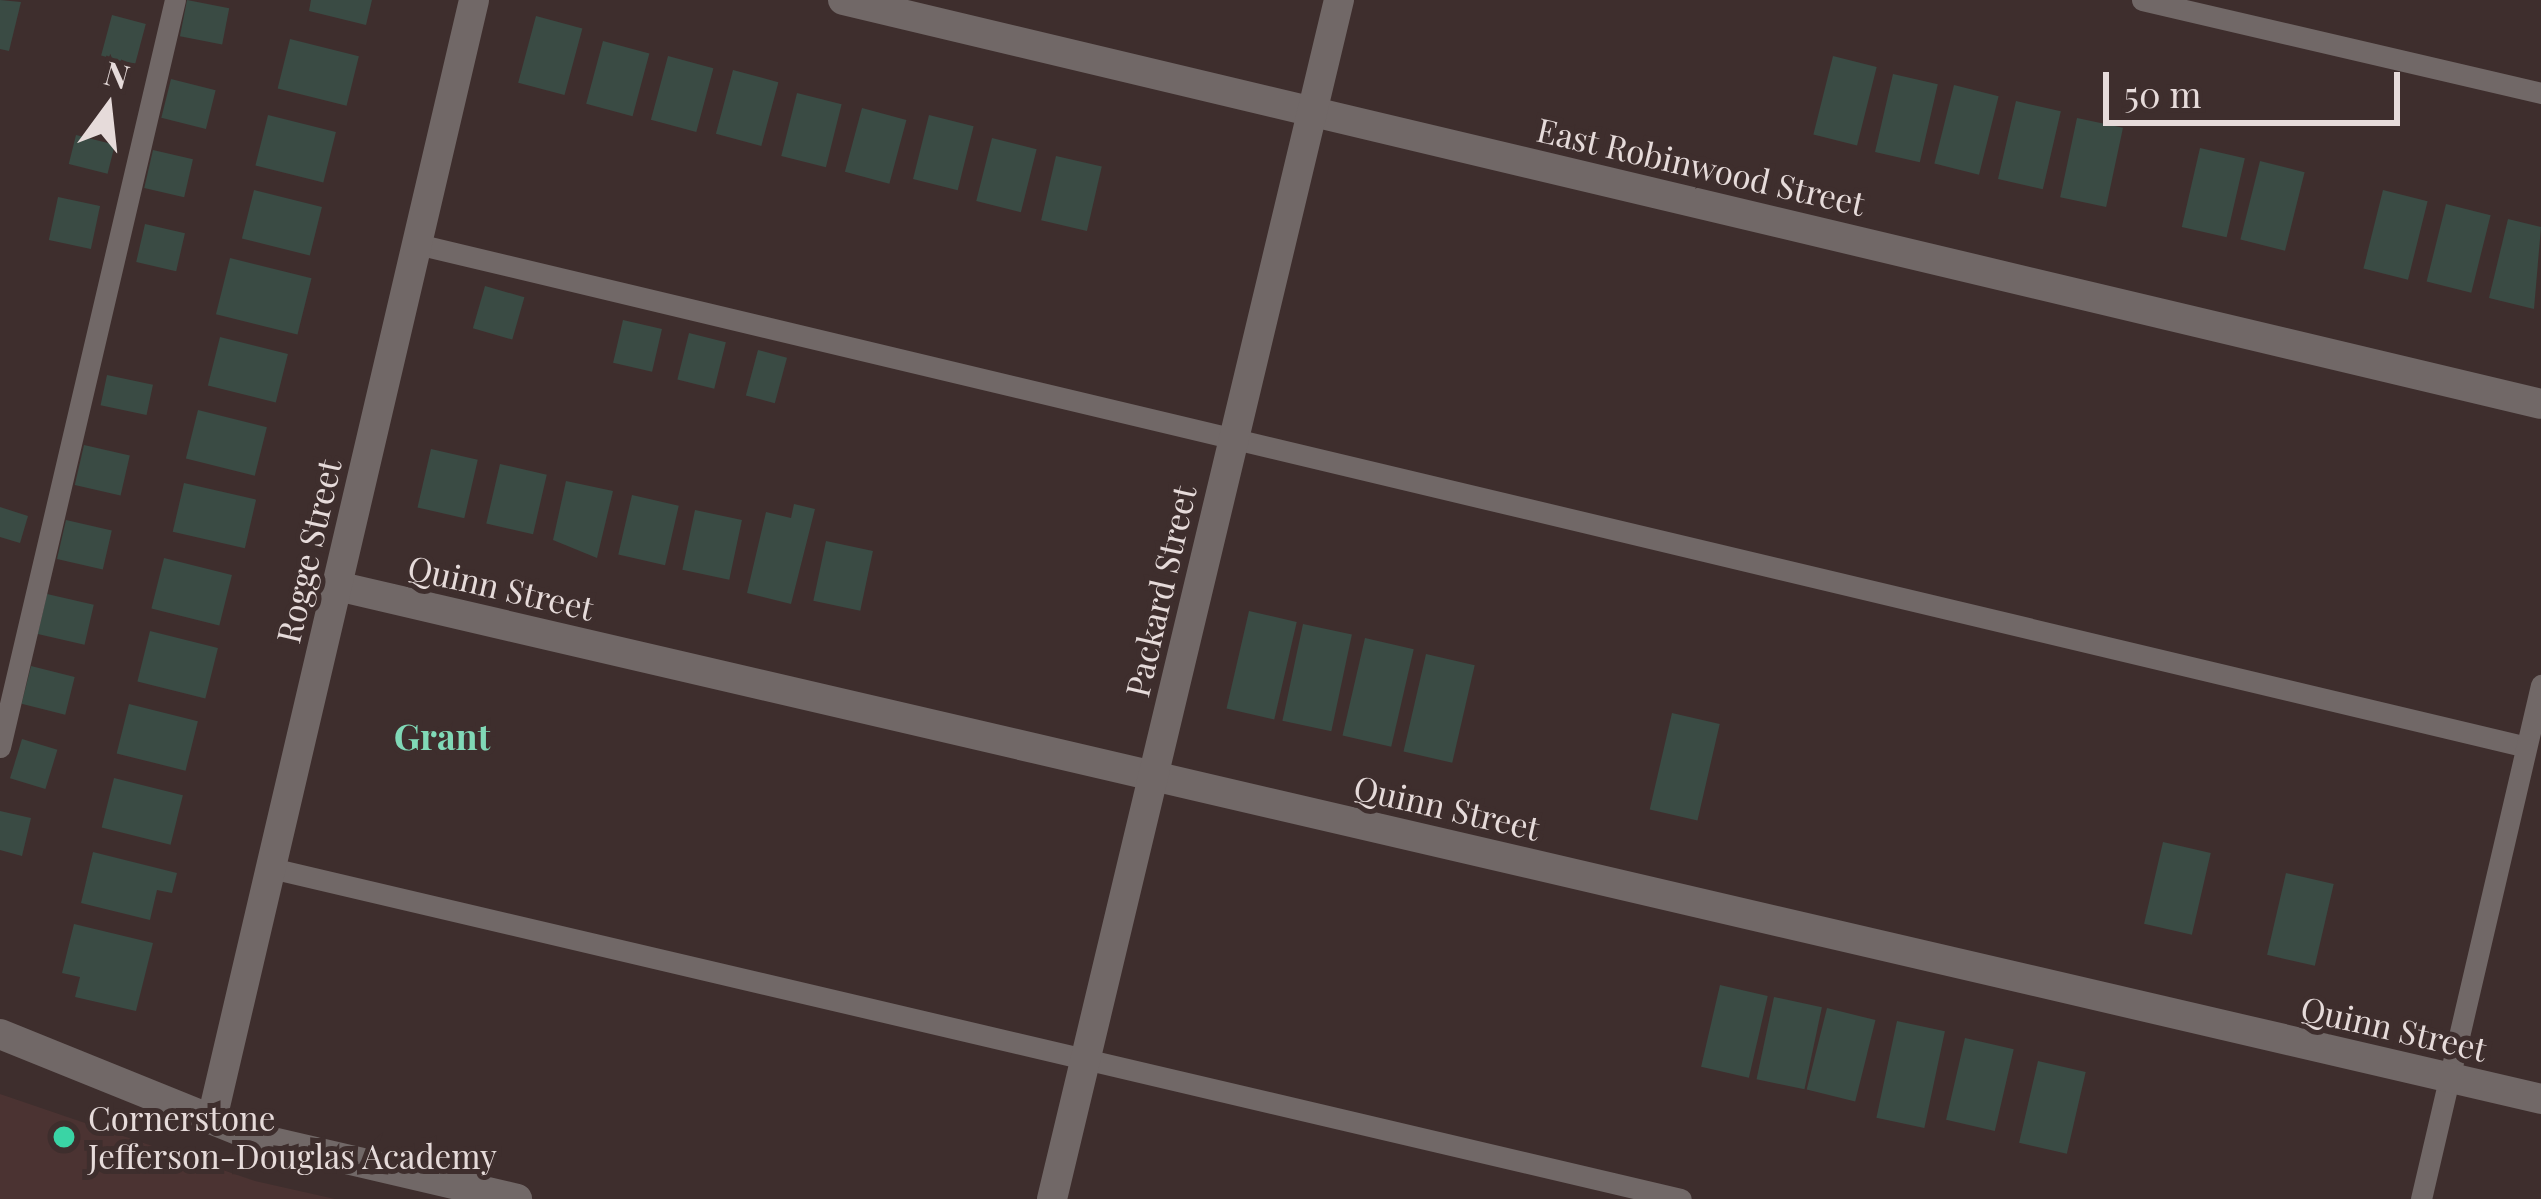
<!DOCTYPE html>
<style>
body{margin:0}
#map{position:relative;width:2541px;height:1199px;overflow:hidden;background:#3e2e2d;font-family:"Playfair Display",serif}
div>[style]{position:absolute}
.built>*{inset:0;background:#4b3332}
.building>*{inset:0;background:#3a4b44;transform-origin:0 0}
.lane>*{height:21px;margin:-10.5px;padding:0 10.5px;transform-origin:10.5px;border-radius:10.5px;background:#716867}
.street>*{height:30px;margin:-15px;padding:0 15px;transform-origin:15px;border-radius:15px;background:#716867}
.dots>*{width:33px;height:33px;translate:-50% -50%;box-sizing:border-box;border:6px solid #3e2e2d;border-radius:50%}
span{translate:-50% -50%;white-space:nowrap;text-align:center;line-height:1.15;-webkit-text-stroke:10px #3e2e2d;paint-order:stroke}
.street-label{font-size:33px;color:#e6dbda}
.poi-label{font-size:33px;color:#e6dbda}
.left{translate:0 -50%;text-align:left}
.neighbourhood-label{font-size:36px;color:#80d9b7;font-weight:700}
.north{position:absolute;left:48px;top:48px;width:120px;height:120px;-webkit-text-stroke:9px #3e2e2d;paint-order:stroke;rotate:15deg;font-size:33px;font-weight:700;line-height:48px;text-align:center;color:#e6dbda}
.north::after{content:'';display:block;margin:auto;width:42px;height:54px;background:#e6dbda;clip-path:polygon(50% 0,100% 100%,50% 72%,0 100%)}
.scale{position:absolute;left:2103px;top:72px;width:297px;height:54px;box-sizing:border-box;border:6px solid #e6dbda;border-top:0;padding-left:15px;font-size:36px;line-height:42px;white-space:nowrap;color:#e6dbda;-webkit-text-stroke:9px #3e2e2d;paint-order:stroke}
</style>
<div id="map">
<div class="built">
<div style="clip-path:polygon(0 1094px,255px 1181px,335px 1199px,0 1199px)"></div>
</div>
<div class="building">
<div style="clip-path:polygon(0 0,21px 2px,9px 51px,0 49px)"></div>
<div style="left:187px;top:0;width:43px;height:37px;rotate:11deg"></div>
<div style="clip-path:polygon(311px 0,372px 0,366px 25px,309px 11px)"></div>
<div style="left:112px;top:15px;width:35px;height:42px;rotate:15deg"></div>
<div style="left:536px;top:16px;width:48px;height:69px;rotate:15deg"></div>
<div style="left:290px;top:39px;width:71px;height:51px;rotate:14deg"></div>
<div style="left:603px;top:41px;width:48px;height:65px;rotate:15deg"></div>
<div style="left:668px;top:56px;width:47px;height:66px;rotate:15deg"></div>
<div style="left:1833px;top:56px;width:45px;height:81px;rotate:14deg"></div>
<div style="left:733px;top:70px;width:47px;height:66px;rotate:15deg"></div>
<div style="left:1893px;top:74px;width:46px;height:80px;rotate:13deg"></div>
<div style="left:171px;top:79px;width:46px;height:40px;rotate:14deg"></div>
<div style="left:1954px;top:85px;width:46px;height:81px;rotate:14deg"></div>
<div style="left:797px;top:93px;width:46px;height:65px;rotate:14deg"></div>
<div style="left:2016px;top:101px;width:46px;height:80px;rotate:13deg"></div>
<div style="left:862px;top:108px;width:46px;height:66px;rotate:15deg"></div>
<div style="left:268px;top:115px;width:70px;height:52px;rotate:14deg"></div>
<div style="left:929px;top:115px;width:46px;height:66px;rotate:14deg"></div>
<div style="left:2077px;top:118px;width:47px;height:81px;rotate:12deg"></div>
<div style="left:76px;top:135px;width:40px;height:30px;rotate:14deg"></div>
<div style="left:992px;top:138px;width:46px;height:65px;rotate:14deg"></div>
<div style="left:2200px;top:148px;width:46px;height:81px;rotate:13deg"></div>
<div style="left:153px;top:150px;width:41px;height:39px;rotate:13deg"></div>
<div style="left:1056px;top:156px;width:47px;height:66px;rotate:13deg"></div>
<div style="left:2260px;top:161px;width:46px;height:81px;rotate:14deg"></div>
<div style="left:254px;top:190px;width:70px;height:50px;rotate:14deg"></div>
<div style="left:2383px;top:190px;width:46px;height:81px;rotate:14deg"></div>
<div style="left:58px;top:197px;width:43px;height:44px;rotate:12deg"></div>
<div style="left:2446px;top:204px;width:46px;height:80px;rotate:14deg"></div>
<div style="clip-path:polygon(2508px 219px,2541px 227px,2534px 309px,2489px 298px)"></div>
<div style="left:145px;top:224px;width:41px;height:39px;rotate:13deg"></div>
<div style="left:230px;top:258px;width:84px;height:58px;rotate:14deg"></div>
<div style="left:485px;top:286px;width:41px;height:44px;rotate:16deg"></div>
<div style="left:623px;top:320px;width:40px;height:44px;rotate:13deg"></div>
<div style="left:689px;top:333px;width:38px;height:48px;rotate:14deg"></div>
<div style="left:220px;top:337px;width:70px;height:50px;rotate:14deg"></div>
<div style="left:758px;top:350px;width:30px;height:47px;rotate:15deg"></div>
<div style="left:107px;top:375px;width:47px;height:31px;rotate:12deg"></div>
<div style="left:198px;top:410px;width:71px;height:50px;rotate:14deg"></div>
<div style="left:84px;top:445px;width:47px;height:41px;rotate:13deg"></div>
<div style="left:431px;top:449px;width:48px;height:60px;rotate:13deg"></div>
<div style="left:500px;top:464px;width:48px;height:61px;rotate:13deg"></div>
<div style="clip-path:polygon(566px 481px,613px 491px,597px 558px,553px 540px)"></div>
<div style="left:184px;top:483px;width:74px;height:50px;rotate:13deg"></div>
<div style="left:632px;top:495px;width:48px;height:61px;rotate:13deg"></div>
<div style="clip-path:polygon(794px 504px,815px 509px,791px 604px,747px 593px,766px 512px,791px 518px)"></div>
<div style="clip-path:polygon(0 507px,28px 516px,20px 543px,0 537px)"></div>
<div style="left:695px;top:510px;width:48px;height:61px;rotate:12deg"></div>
<div style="left:66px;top:520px;width:47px;height:40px;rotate:13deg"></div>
<div style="left:826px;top:541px;width:48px;height:61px;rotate:12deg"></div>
<div style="left:164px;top:558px;width:70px;height:52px;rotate:14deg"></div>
<div style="left:47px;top:594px;width:48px;height:41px;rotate:13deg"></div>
<div style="left:1249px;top:611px;width:49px;height:100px;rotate:13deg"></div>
<div style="left:1303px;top:624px;width:50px;height:99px;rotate:12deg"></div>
<div style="left:150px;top:631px;width:70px;height:52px;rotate:14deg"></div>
<div style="left:1365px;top:638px;width:50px;height:100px;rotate:13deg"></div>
<div style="left:1426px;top:654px;width:50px;height:100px;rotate:13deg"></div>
<div style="left:31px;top:666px;width:45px;height:39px;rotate:14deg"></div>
<div style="left:129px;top:704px;width:71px;height:51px;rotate:14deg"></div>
<div style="left:1672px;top:713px;width:49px;height:99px;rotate:13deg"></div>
<div style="left:22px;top:739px;width:37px;height:41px;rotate:17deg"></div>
<div style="left:114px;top:778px;width:71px;height:51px;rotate:14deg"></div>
<div style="clip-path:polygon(0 811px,31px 818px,22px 856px,0 850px)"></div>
<div style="left:2163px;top:842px;width:49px;height:84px;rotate:13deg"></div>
<div style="clip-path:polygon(93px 852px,177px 873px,172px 893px,157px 890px,150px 920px,81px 903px)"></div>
<div style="left:2286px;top:873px;width:49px;height:84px;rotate:13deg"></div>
<div style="clip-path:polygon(74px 924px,153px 943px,136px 1011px,75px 997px,80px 977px,62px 973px)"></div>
<div style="left:1720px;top:985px;width:49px;height:84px;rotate:13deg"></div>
<div style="left:1774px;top:997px;width:49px;height:84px;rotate:12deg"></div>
<div style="left:1827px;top:1008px;width:50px;height:84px;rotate:14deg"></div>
<div style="left:1897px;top:1021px;width:49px;height:99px;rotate:12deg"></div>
<div style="left:1965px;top:1038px;width:50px;height:84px;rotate:13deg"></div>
<div style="left:2038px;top:1061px;width:49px;height:84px;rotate:13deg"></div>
</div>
<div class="lane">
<div style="left:2142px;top:0;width:410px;rotate:13.1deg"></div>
<div style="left:417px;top:244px;width:2168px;rotate:13.41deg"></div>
<div style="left:0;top:747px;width:767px;rotate:-76.82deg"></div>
<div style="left:271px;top:868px;width:1448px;rotate:13.21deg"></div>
<div style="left:2421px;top:1199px;width:528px;rotate:-76.86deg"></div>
</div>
<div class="street">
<div style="left:843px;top:0;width:1745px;rotate:13.38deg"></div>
<div style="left:337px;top:586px;width:2263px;rotate:13.1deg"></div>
<div style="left:0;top:1034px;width:280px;rotate:22deg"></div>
<div style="left:260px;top:1139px;width:264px;rotate:13.1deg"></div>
<div style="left:212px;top:1119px;width:1149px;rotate:-76.82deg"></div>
<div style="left:1052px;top:1199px;width:1233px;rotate:-76.54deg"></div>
</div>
<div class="dots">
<div style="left:64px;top:1137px;background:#3ad4a5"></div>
</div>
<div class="street-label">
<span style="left:1701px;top:166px;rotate:13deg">East Robinwood Street</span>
<span style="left:308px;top:551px;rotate:-77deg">Rogge Street</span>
<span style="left:501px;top:587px;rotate:13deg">Quinn Street</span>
<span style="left:1160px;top:591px;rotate:-77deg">Packard Street</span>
<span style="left:1447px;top:807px;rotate:13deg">Quinn Street</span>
<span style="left:2394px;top:1028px;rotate:13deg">Quinn Street</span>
</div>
<div class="poi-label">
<span class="left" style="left:88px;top:1137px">Cornerstone<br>Jefferson-Douglas Academy</span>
</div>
<div class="neighbourhood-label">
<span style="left:442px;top:736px">Grant</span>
</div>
<div class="north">N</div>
<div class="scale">50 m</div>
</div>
